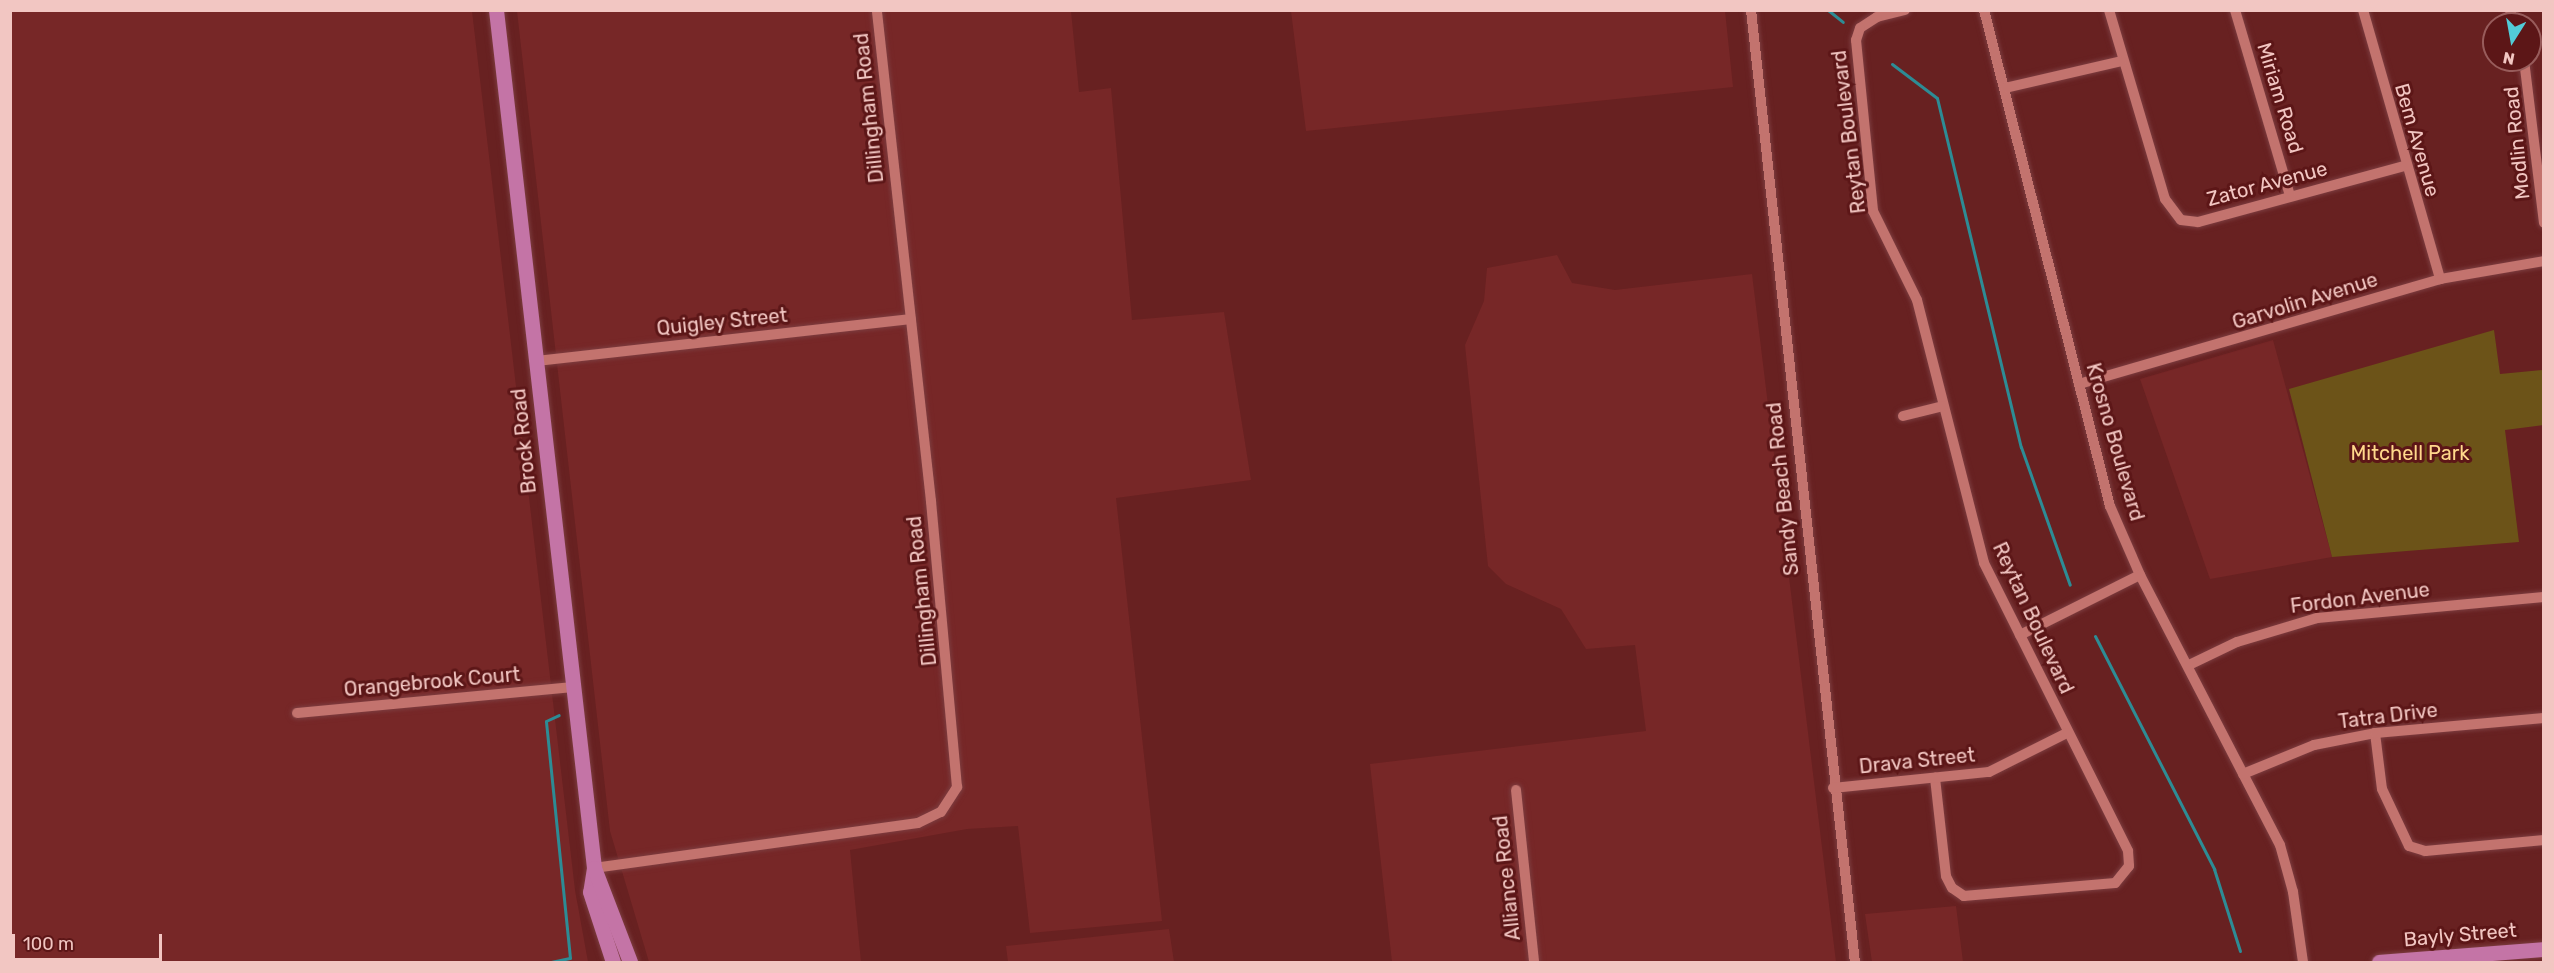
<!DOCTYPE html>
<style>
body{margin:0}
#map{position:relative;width:2554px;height:973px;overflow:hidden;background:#682121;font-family:Rubik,sans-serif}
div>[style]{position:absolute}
.built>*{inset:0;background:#772727}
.green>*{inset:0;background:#6c5318}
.stream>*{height:3px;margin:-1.5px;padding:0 1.5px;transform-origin:1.5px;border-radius:1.5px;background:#2d8c95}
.roads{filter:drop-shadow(0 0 2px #7c3d40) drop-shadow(0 0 2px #7c3d40)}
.minor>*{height:10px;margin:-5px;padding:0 5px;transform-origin:5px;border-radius:5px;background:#c3736e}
.major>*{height:15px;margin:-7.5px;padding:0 7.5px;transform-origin:7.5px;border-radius:7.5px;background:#c474a6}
span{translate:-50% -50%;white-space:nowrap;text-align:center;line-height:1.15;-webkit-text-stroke:6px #5c1617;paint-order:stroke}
.street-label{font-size:20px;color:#f2c6c2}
.park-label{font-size:20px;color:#ffd88b}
.frame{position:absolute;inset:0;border:12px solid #f2c6c2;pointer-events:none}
.north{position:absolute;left:2482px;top:12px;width:60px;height:60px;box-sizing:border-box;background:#5c1617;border:2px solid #985c5b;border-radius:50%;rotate:191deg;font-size:16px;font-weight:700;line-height:24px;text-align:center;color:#f2c6c2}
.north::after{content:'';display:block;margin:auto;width:21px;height:27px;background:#52cbd7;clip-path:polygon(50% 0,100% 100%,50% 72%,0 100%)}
.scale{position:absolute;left:12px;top:934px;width:150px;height:27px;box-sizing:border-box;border:3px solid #f2c6c2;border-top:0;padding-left:8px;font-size:18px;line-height:21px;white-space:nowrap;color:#f2c6c2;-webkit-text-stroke:4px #5c1617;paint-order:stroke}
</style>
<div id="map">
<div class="built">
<div style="clip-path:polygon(10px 11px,472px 11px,575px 890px,588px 962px,11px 962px)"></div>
<div style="clip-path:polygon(517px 11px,1071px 11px,1079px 92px,1111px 88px,1132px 320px,1224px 312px,1251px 480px,1116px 498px,1162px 921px,1030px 933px,1018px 826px,967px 829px,850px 850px,861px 962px,649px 962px,610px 831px)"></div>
<div style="clip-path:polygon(1291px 11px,1725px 11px,1733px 87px,1306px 131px)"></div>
<div style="clip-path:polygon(1557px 255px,1572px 283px,1615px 290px,1752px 274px,1836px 962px,1392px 962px,1370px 764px,1646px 731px,1635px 645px,1586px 649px,1561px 609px,1506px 584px,1488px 566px,1465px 345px,1484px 301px,1487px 268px)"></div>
<div style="clip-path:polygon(2273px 340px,2332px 557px,2210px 579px,2140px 379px)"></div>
<div style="clip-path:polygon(1956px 906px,1963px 962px,1872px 962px,1865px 914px)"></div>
<div style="clip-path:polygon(1169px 929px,1174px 962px,1008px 962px,1006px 946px)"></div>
</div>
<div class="green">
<div style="clip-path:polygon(2494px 330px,2500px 374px,2543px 370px,2543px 425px,2505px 430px,2519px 542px,2332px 557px,2289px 389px)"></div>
</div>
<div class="stream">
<div style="left:1828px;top:10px;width:19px;rotate:39deg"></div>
<div style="left:1892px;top:64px;width:56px;rotate:37.1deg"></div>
<div style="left:1937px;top:98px;width:359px;rotate:76.5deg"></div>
<div style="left:2021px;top:447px;width:146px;rotate:70.5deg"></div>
<div style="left:2095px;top:636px;width:262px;rotate:62.9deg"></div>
<div style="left:2214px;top:869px;width:86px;rotate:72.4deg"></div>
<div style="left:551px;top:962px;width:19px;rotate:-12deg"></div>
<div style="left:570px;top:958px;width:238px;rotate:-95.8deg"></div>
<div style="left:546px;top:721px;width:14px;rotate:-25deg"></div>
</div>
<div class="roads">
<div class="minor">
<div style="left:1751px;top:10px;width:958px;rotate:83.77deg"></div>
<div style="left:1905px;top:10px;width:29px;rotate:166deg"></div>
<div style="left:1877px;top:17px;width:20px;rotate:147deg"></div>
<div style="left:1860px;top:28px;width:13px;rotate:108deg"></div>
<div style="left:1856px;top:40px;width:172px;rotate:84.3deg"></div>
<div style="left:1873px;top:211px;width:99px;rotate:63.7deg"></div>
<div style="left:1917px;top:300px;width:271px;rotate:75.7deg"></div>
<div style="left:1984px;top:563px;width:322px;rotate:63.4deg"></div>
<div style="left:2128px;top:851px;width:15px;rotate:86deg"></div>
<div style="left:2129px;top:866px;width:22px;rotate:129deg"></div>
<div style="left:2115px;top:883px;width:152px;rotate:175.1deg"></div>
<div style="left:1964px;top:896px;width:14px;rotate:-146deg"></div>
<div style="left:1952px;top:888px;width:13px;rotate:-117deg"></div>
<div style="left:1946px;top:876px;width:99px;rotate:-96.4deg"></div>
<div style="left:1984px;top:10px;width:512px;rotate:75.75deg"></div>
<div style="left:2110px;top:506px;width:75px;rotate:66.5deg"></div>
<div style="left:2140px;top:575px;width:304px;rotate:62.6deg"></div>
<div style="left:2280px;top:845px;width:49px;rotate:74.5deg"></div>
<div style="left:2293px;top:892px;width:71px;rotate:81.9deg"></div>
<div style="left:2109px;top:10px;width:197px;rotate:73.5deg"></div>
<div style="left:2165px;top:199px;width:26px;rotate:53deg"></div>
<div style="left:2181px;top:220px;width:17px;rotate:7deg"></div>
<div style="left:2198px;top:222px;width:213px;rotate:-15.2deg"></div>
<div style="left:2235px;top:10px;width:194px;rotate:73.5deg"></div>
<div style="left:2363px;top:10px;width:280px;rotate:74deg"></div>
<div style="left:2510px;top:10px;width:15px;rotate:74deg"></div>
<div style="left:2524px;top:60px;width:164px;rotate:83deg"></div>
<div style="left:2005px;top:88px;width:120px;rotate:-13deg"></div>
<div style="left:537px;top:361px;width:376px;rotate:-6.4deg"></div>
<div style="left:2079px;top:384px;width:376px;rotate:-16.2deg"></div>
<div style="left:2440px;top:279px;width:106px;rotate:-9.8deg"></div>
<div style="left:1903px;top:416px;width:41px;rotate:-14deg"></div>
<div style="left:2020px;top:635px;width:134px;rotate:-26.6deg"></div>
<div style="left:2189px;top:665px;width:53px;rotate:-25.6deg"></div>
<div style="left:2237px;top:642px;width:84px;rotate:-16.7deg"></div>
<div style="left:2317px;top:618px;width:228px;rotate:-5.3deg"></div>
<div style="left:297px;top:713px;width:275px;rotate:-5.4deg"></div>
<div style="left:2375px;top:733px;width:56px;rotate:82.9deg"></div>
<div style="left:2382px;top:789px;width:63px;rotate:64.7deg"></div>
<div style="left:2409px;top:846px;width:17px;rotate:17deg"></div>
<div style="left:2425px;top:851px;width:120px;rotate:-5.3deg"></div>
<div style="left:2243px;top:774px;width:77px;rotate:-22.2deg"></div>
<div style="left:2314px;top:745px;width:62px;rotate:-11.1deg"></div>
<div style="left:2375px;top:733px;width:170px;rotate:-5.1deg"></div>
<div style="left:1833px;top:788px;width:157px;rotate:-5.9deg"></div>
<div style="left:1989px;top:772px;width:87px;rotate:-26.6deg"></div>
<div style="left:1516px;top:790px;width:173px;rotate:84deg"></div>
<div style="left:594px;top:868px;width:327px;rotate:-7.9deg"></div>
<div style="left:918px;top:823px;width:25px;rotate:-26deg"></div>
<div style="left:941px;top:812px;width:30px;rotate:-57deg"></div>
<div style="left:957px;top:787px;width:287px;rotate:-95.2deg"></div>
<div style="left:931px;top:501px;width:494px;rotate:-96.3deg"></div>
</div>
<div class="major">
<div style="left:496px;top:10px;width:864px;rotate:83.48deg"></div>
<div style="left:594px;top:868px;width:24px;rotate:99deg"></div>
<div style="left:590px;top:892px;width:74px;rotate:71.8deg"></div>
<div style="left:594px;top:868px;width:101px;rotate:69deg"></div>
<div style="left:2379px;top:962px;width:166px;rotate:-4.5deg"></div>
</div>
</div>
<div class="street-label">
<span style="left:2280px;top:98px;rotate:73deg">Miriam Road</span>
<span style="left:869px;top:108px;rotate:-96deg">Dillingham Road</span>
<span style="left:1849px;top:132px;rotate:-97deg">Reytan Boulevard</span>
<span style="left:2417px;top:140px;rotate:74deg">Bem Avenue</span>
<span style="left:2517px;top:143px;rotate:-96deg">Modlin Road</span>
<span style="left:2267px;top:184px;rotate:-15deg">Zator Avenue</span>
<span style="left:2305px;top:301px;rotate:-17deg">Garvolin Avenue</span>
<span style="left:722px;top:322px;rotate:-6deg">Quigley Street</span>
<span style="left:524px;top:441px;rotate:-96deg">Brock Road</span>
<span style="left:2115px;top:442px;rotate:74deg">Krosno Boulevard</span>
<span style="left:1783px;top:489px;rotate:-96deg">Sandy Beach Road</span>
<span style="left:922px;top:591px;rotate:-96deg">Dillingham Road</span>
<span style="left:2360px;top:598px;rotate:-7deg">Fordon Avenue</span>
<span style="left:2033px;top:618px;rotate:65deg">Reytan Boulevard</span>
<span style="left:432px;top:682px;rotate:-5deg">Orangebrook Court</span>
<span style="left:2388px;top:716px;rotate:-7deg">Tatra Drive</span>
<span style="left:1917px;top:761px;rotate:-6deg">Drava Street</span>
<span style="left:1507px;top:878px;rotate:-96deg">Alliance Road</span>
<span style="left:2460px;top:935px;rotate:-5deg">Bayly Street</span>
</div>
<div class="park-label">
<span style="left:2410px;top:453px">Mitchell Park</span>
</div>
<div class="frame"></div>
<div class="north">N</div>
<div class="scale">100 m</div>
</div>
